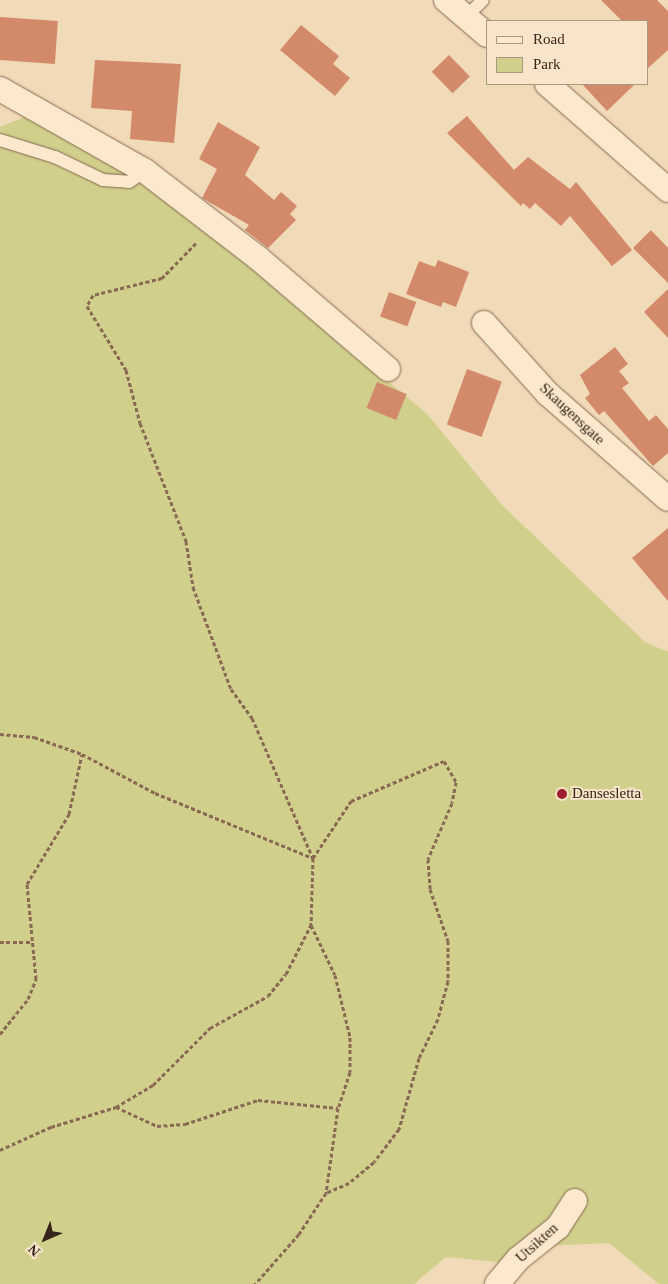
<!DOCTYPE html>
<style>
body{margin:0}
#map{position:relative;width:668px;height:1284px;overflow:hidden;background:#f1dab8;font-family:"Times New Roman",serif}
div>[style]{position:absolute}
.green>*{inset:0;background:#d0d08c}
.building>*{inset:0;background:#d38a6b;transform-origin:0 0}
.path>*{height:3px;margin-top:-1.5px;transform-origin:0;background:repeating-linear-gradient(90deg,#896952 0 4px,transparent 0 6.5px)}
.roads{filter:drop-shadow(0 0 1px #896952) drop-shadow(0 0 1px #896952)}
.service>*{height:12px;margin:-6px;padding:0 6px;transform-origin:6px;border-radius:6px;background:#fce8cc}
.minor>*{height:24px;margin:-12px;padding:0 12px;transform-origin:12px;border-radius:12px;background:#fce8cc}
.dots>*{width:14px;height:14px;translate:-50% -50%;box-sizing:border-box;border:2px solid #f8e5c9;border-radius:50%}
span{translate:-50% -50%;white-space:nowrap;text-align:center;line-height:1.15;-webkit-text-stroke:4px #f8e5c9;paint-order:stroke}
.street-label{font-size:15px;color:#362419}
.poi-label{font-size:15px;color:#362419}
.left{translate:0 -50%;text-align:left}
.legend{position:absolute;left:486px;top:20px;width:162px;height:65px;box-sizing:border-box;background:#f8e5c9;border:1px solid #aa9883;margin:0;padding:6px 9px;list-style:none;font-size:15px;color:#362419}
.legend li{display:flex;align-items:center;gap:10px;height:25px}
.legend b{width:25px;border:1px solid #aa9883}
.north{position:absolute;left:20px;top:1214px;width:50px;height:50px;-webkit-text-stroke:4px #f8e5c9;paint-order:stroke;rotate:224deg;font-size:14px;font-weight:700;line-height:20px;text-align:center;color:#362419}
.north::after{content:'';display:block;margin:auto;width:18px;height:22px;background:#362419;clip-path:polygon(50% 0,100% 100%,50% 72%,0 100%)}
</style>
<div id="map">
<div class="green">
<div style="clip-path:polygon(36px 112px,208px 230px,427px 414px,502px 505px,645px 642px,668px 652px,668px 1284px,659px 1284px,609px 1243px,547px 1246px,529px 1265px,446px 1257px,414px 1284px,0 1284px,0 127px)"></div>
</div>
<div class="building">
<div style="clip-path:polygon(601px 0,657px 0,668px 11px,668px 50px,647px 69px,647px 21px,622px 21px)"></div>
<div style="left:0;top:17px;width:58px;height:43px;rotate:4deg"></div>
<div style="clip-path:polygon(301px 25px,339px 56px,333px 64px,350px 78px,335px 96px,280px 50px)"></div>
<div style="left:449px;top:55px;width:30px;height:24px;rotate:46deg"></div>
<div style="clip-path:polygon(95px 60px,181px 64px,174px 143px,130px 139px,132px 111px,91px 108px)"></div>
<div style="clip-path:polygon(582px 84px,635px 84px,607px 111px)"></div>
<div style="clip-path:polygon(467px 116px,514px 170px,528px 157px,570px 189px,576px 182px,632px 250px,612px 266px,570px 216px,561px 226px,535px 203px,530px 209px,523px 203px,521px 206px,447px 133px)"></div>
<div style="clip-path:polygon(218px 122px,260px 147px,245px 175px,274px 200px,281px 192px,297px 206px,290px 214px,296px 220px,268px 248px,245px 230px,249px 225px,202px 198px,217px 169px,199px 159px)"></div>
<div style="clip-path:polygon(651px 230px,668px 248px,668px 283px,633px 248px)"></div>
<div style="clip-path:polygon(438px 260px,469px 272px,456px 307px,443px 302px,441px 307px,406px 294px,419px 261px,435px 267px)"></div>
<div style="clip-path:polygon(668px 289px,668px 338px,644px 312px)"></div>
<div style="left:389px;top:292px;width:29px;height:26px;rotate:20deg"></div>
<div style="clip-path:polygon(615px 347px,628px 364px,619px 371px,629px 383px,622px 388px,649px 421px,656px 415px,668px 429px,668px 453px,653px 466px,604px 411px,599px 415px,585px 398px,590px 394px,580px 375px)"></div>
<div style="left:467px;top:369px;width:37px;height:59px;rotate:20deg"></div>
<div style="left:377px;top:382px;width:32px;height:28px;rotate:22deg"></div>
<div style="clip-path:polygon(668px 528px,668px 601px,632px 558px)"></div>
</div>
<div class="path">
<div style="left:196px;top:243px;width:49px;rotate:134.2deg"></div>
<div style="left:162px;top:278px;width:71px;rotate:166.2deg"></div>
<div style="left:93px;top:295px;width:13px;rotate:119deg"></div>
<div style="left:87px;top:306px;width:75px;rotate:58.6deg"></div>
<div style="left:126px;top:370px;width:55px;rotate:75.2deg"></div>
<div style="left:140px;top:423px;width:127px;rotate:68.7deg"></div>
<div style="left:186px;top:541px;width:47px;rotate:81.3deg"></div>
<div style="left:193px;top:587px;width:109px;rotate:69.6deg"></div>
<div style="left:231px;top:689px;width:36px;rotate:54deg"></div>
<div style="left:252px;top:718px;width:153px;rotate:66.5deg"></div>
<div style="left:313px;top:858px;width:67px;rotate:91.7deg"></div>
<div style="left:311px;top:925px;width:55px;rotate:64.4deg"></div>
<div style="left:335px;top:975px;width:64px;rotate:76.4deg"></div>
<div style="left:350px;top:1037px;width:35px;rotate:90deg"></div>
<div style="left:350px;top:1072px;width:38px;rotate:108deg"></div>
<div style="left:338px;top:1108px;width:86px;rotate:98deg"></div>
<div style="left:326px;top:1193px;width:49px;rotate:123.4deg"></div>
<div style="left:299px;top:1234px;width:67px;rotate:131.3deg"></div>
<div style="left:0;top:734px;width:34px;rotate:5deg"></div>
<div style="left:34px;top:737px;width:51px;rotate:19.5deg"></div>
<div style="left:82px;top:754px;width:83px;rotate:28.1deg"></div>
<div style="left:155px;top:793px;width:171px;rotate:22.4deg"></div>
<div style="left:313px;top:858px;width:69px;rotate:-56.3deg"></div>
<div style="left:351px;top:801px;width:101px;rotate:-23.3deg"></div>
<div style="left:444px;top:761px;width:24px;rotate:60deg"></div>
<div style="left:456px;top:782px;width:21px;rotate:101deg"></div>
<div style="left:452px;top:803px;width:61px;rotate:113.2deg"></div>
<div style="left:428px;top:859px;width:30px;rotate:86deg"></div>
<div style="left:430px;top:889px;width:55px;rotate:70.9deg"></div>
<div style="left:448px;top:941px;width:40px;rotate:90deg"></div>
<div style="left:448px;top:981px;width:39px;rotate:105deg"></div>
<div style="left:438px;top:1019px;width:43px;rotate:116deg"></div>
<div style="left:419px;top:1058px;width:74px;rotate:105.7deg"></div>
<div style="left:399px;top:1129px;width:41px;rotate:127.1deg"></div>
<div style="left:374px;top:1162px;width:33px;rotate:140deg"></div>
<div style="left:349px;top:1183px;width:25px;rotate:157deg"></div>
<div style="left:0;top:942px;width:31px"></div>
<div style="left:0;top:1034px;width:45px;rotate:-51.3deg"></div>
<div style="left:28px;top:999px;width:22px;rotate:-68deg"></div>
<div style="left:36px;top:979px;width:95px;rotate:-95.4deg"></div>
<div style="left:27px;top:884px;width:82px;rotate:-59deg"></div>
<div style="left:69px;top:814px;width:61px;rotate:-77.8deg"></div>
<div style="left:116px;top:1107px;width:45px;rotate:24.9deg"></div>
<div style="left:157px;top:1126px;width:28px;rotate:-4deg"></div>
<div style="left:185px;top:1124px;width:77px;rotate:-18.2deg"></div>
<div style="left:258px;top:1100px;width:80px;rotate:5.7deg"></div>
<div style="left:0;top:1150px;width:56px;rotate:-24.3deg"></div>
<div style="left:51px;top:1127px;width:68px;rotate:-17.1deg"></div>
<div style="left:116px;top:1107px;width:43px;rotate:-30.7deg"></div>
<div style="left:153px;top:1085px;width:81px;rotate:-45deg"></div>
<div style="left:210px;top:1028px;width:66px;rotate:-28.9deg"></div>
<div style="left:268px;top:996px;width:28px;rotate:-51deg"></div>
<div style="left:286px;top:974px;width:55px;rotate:-63deg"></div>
</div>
<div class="roads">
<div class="service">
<div style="left:465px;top:18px;width:25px;rotate:-45deg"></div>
<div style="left:0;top:140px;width:58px;rotate:17.2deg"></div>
<div style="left:55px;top:157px;width:53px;rotate:25.6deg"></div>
<div style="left:103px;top:180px;width:26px;rotate:4deg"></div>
<div style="left:129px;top:182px;width:19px;rotate:-35deg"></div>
</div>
<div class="minor">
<div style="left:446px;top:0;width:54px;rotate:40.5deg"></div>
<div style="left:547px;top:84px;width:161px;rotate:41.2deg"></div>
<div style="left:0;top:89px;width:167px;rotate:29.5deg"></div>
<div style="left:145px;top:171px;width:143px;rotate:37.6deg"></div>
<div style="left:258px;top:258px;width:171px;rotate:40.5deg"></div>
<div style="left:484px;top:323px;width:96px;rotate:48deg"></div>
<div style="left:548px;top:394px;width:159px;rotate:41.2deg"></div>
<div style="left:497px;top:1284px;width:33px;rotate:-50deg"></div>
<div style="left:518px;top:1259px;width:51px;rotate:-38.7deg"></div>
<div style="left:558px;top:1227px;width:31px;rotate:-57deg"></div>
</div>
</div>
<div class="dots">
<div style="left:562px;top:794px;background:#9d1d2d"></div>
</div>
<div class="street-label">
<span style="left:572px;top:414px;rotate:43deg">Skaugensgate</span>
<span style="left:537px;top:1243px;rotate:-42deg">Utsikten</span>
</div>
<div class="poi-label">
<span class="left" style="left:572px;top:794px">Dansesletta</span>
</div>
<ul class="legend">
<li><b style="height:6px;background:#fce8cc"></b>Road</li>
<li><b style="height:14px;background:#d0d08c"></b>Park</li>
</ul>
<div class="north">N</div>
</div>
